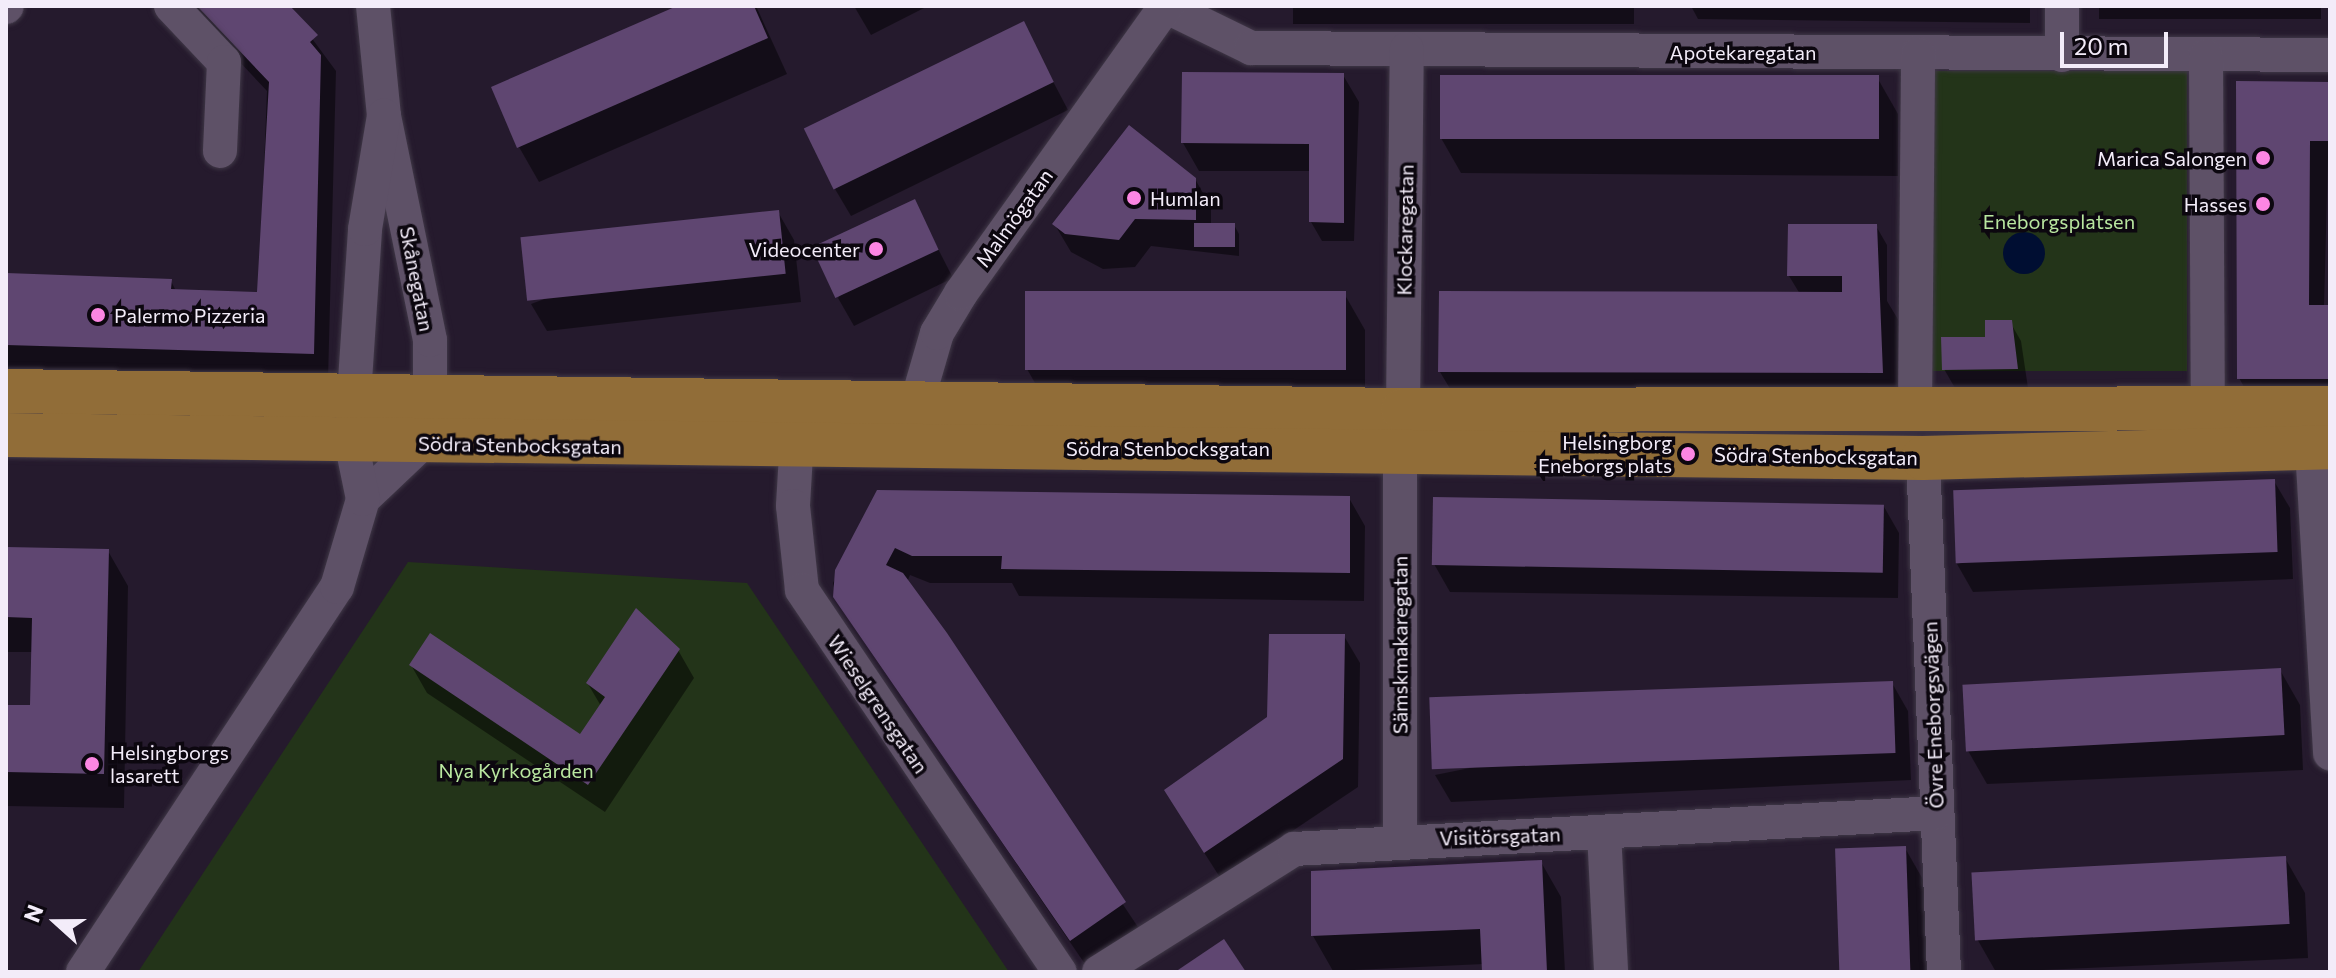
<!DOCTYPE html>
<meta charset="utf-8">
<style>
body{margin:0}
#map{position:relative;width:2336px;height:978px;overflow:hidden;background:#251a2d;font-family:Commissioner,sans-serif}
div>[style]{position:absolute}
.green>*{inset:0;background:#233419;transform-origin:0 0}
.water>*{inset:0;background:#000e32}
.round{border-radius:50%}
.shadow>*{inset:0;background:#0007;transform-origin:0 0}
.building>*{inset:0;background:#5f4671;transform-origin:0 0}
.roads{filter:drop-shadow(0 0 2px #403847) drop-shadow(0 0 2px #403847)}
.minor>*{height:34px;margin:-17px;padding:0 17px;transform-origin:17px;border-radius:17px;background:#5e5167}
.major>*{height:44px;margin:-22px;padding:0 22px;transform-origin:22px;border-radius:22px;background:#916d38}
.dots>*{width:22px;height:22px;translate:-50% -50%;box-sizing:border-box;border:4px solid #0c070f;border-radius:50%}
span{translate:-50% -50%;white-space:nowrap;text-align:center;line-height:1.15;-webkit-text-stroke:7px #0c070f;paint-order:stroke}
.street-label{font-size:20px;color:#f3ecf9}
.poi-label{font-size:20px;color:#f3ecf9}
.right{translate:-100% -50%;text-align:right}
.left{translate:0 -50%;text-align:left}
.park-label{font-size:20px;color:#b9e7a0}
.frame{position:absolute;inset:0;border:8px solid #f3ecf9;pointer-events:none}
.north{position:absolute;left:16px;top:882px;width:80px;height:80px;-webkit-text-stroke:6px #0c070f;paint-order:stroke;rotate:291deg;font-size:22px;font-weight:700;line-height:32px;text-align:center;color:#f3ecf9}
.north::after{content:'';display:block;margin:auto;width:28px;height:36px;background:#f3ecf9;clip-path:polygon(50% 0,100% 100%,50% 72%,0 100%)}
.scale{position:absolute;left:2060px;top:32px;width:108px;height:36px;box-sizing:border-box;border:4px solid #f3ecf9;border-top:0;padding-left:10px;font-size:24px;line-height:28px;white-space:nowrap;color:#f3ecf9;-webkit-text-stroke:6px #0c070f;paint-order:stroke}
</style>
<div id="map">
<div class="green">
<div style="left:1932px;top:71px;width:255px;height:300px"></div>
<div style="clip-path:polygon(408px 562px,747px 583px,1009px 972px,138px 972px)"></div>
</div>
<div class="water">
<div class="round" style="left:2003px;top:232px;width:42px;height:42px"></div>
</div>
<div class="shadow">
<div style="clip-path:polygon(187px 6px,288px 6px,336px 71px,328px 381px,6px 371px,6px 276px,171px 281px,176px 291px,259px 294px,267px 91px)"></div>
<div style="clip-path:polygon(682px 6px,756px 6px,787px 74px,539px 182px,519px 147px)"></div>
<div style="clip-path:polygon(854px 6px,928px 6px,871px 35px)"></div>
<div style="left:1293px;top:6px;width:341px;height:18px"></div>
<div style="clip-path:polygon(1691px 6px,2030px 6px,2030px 23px,1698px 19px)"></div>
<div style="left:2099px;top:6px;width:222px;height:13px"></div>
<div style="clip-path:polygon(1023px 24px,1068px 110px,851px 216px,835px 189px)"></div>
<div style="clip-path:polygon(1343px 75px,1359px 102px,1354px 241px,1322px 241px,1311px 222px,1311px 171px,1199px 171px,1183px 143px)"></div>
<div style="clip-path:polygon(1878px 79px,1898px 114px,1898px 176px,1461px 173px,1441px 138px)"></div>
<div style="clip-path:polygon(2238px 83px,2330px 84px,2324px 307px,2330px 307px,2330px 406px,2255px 406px,2239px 378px)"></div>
<div style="clip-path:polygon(1195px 179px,1211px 207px,1211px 226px,1234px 225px,1239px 234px,1239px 256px,1151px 246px,1135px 267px,1103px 269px,1071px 252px,1055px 225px)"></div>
<div style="clip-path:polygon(914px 202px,953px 278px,854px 326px,838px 298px)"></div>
<div style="clip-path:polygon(778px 212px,794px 240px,801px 302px,547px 331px,531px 304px)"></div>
<div style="clip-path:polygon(1876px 226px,1887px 245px,1887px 301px,1899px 321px,1898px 400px,1461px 407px,1440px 372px,1800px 294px,1789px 276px)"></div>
<div style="clip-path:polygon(1345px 295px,1365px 330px,1365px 406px,1047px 404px,1027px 369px)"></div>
<div style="clip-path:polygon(2010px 322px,2021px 341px,2028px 388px,1955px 388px,1944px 369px)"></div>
<div style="clip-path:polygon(2274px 481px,2290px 508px,2293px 579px,1973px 592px,1957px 564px)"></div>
<div style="clip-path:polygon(879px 492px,1349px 498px,1365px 526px,1364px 601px,1019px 596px,1012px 583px,930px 583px,910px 575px,907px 582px,1140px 930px,1087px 967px,837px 601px,833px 583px)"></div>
<div style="clip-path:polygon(1883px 505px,1899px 533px,1898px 598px,1450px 592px,1434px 564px)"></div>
<div style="clip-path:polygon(6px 549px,108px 551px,128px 586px,124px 808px,6px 806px,6px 707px,32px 708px,33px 652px,6px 652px)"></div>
<div style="clip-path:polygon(1344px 636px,1360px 663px,1358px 787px,1221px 879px,1182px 818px)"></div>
<div style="clip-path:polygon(678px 650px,694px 678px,605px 812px,427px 693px,411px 665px,581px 737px,601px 706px,588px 684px)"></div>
<div style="clip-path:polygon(2280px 670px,2300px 705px,2303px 770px,1987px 784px,1967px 749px)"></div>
<div style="clip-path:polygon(1892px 683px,1908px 711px,1911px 780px,1451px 802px,1435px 775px)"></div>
<div style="clip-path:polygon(1905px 848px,1925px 883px,1929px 972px,1842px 972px)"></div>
<div style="clip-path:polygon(2285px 858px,2305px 893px,2308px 958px,1996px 972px,1976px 937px)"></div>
<div style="clip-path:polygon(1541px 862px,1561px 897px,1565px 972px,1484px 972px,1484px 964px,1333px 971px,1313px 936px)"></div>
</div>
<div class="building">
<div style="clip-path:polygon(197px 6px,290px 6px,318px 35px,310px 42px,321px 55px,314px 354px,6px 345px,6px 273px,172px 279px,171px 289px,257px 292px,269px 82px)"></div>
<div style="clip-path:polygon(677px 6px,754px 6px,768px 38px,517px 148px,491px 87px)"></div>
<div style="left:1024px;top:21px;width:68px;height:245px;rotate:64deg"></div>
<div style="clip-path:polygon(1182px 72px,1344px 73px,1344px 223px,1309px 222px,1309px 144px,1181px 143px)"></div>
<div style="left:1440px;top:75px;width:439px;height:64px"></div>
<div style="clip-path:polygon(2236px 81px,2330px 82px,2330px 141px,2310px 141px,2309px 305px,2330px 305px,2330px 379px,2237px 379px)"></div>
<div style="clip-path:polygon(1129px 125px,1196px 178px,1196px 220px,1135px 219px,1119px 240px,1065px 234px,1052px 224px)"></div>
<div style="left:915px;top:199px;width:56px;height:114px;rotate:65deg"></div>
<div style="left:779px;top:210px;width:64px;height:260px;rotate:84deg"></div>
<div style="left:1235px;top:223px;width:24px;height:41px;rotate:90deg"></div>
<div style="clip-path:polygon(1788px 224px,1877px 224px,1883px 373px,1438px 372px,1439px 291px,1842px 292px,1842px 276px,1787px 276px)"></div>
<div style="left:1025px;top:291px;width:321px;height:79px"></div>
<div style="clip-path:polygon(1985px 320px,2012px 320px,2018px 369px,1942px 370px,1941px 337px,1985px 337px)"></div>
<div style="left:2275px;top:479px;width:73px;height:322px;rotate:88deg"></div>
<div style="clip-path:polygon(877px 490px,1350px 496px,1350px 573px,1001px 569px,1002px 556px,912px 556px,895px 548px,886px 565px,903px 573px,947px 633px,1126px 902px,1070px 941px,833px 597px,835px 570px)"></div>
<div style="left:1433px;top:497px;width:451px;height:68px;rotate:1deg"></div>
<div style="clip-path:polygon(6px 547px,109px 549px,104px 774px,6px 772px,6px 705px,30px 705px,32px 618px,6px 617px)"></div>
<div style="clip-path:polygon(636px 608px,680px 649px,588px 785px,409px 665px,430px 633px,580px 734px,605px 697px,586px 683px)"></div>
<div style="clip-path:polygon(1269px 634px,1345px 634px,1343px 759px,1204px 853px,1164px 790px,1267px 717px)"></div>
<div style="left:2281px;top:668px;width:67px;height:319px;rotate:87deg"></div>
<div style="left:1893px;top:681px;width:72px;height:464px;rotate:88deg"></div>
<div style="left:1906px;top:846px;width:126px;height:71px;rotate:88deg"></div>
<div style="left:2286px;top:856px;width:68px;height:315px;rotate:87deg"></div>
<div style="clip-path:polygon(1542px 860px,1547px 972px,1482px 972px,1480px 929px,1311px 936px,1311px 871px)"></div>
<div style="clip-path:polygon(1224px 939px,1246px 972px,1175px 972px)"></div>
</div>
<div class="roads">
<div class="minor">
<div style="left:171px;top:6px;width:77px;rotate:46.6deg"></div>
<div style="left:224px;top:62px;width:89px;rotate:92.6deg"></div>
<div style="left:1165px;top:6px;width:96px;rotate:26deg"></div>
<div style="left:1251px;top:48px;width:1079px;rotate:0.37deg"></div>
<div style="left:6px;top:7px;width:1px;rotate:-45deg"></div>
<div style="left:2062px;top:55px;width:49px;rotate:-90deg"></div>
<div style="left:2206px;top:56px;width:376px;rotate:89.7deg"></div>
<div style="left:1915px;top:409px;width:355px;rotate:-89.5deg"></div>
<div style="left:1403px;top:410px;width:361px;rotate:-89.4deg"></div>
<div style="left:798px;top:421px;width:85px;rotate:93.4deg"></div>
<div style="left:793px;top:506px;width:84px;rotate:83.9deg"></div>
<div style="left:802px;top:590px;width:461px;rotate:56deg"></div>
<div style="left:910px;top:426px;width:97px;rotate:-73.8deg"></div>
<div style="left:937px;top:333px;width:47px;rotate:-59deg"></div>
<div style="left:961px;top:293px;width:353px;rotate:-54.5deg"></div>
<div style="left:2312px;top:448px;width:306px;rotate:86.6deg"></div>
<div style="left:1923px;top:458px;width:514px;rotate:87.66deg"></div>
<div style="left:363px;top:499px;width:80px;rotate:-43.5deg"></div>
<div style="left:421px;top:444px;width:45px;rotate:-78.4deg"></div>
<div style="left:430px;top:400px;width:60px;rotate:-90deg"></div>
<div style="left:430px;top:340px;width:229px;rotate:-101.6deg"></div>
<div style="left:384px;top:116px;width:111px;rotate:-95.7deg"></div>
<div style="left:1604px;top:832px;width:140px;rotate:87.1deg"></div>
<div style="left:1400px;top:841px;width:392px;rotate:-90deg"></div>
<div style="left:83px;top:972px;width:461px;rotate:-56.6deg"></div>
<div style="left:337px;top:587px;width:92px;rotate:-73.5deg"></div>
<div style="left:363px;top:499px;width:59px;rotate:-101.7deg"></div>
<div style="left:351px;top:441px;width:212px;rotate:-86.2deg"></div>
<div style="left:365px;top:229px;width:115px;rotate:-80.5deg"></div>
<div style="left:1099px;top:972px;width:231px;rotate:-32.2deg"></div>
<div style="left:1294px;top:849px;width:643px;rotate:-3.21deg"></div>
</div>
<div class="major">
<div style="left:6px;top:391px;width:1397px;rotate:0.78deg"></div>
<div style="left:1403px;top:410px;width:927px;rotate:-0.12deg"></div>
<div style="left:6px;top:435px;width:1917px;rotate:0.69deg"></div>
<div style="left:1923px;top:458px;width:407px;rotate:-1.5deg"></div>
</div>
</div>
<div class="dots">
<div style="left:2263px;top:158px;background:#fc86e3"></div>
<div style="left:1134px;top:198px;background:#fc86e3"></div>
<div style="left:2263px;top:204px;background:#fc86e3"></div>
<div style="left:876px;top:249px;background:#fc86e3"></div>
<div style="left:98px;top:315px;background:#fc86e3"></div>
<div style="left:1688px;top:454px;background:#fc86e3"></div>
<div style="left:92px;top:764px;background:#fc86e3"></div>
</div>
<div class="street-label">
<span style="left:1743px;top:52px">Apotekaregatan</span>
<span style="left:1014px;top:218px;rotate:-54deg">Malmögatan</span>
<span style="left:1405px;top:230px;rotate:-89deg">Klockaregatan</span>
<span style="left:417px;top:279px;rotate:79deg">Skånegatan</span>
<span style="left:520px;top:445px;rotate:1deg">Södra Stenbocksgatan</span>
<span style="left:1168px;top:448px">Södra Stenbocksgatan</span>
<span style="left:1816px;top:456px;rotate:1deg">Södra Stenbocksgatan</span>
<span style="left:1400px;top:645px;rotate:-90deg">Sämskmakaregatan</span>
<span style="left:878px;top:704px;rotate:56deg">Wieselgrensgatan</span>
<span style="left:1933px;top:715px;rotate:-92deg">Övre Eneborgsvägen</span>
<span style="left:1500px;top:836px;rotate:-2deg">Visitörsgatan</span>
</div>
<div class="poi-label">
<span class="right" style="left:2247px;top:158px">Marica Salongen</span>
<span class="left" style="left:1150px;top:198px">Humlan</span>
<span class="right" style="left:2247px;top:204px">Hasses</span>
<span class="right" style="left:860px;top:249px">Videocenter</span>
<span class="left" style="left:114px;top:315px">Palermo Pizzeria</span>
<span class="right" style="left:1672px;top:454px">Helsingborg<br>Eneborgs plats</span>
<span class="left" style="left:110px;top:764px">Helsingborgs<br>lasarett</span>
</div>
<div class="park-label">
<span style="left:2059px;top:221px">Eneborgsplatsen</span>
<span style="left:516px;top:770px">Nya Kyrkogården</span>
</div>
<div class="frame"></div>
<div class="north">N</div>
<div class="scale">20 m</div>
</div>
